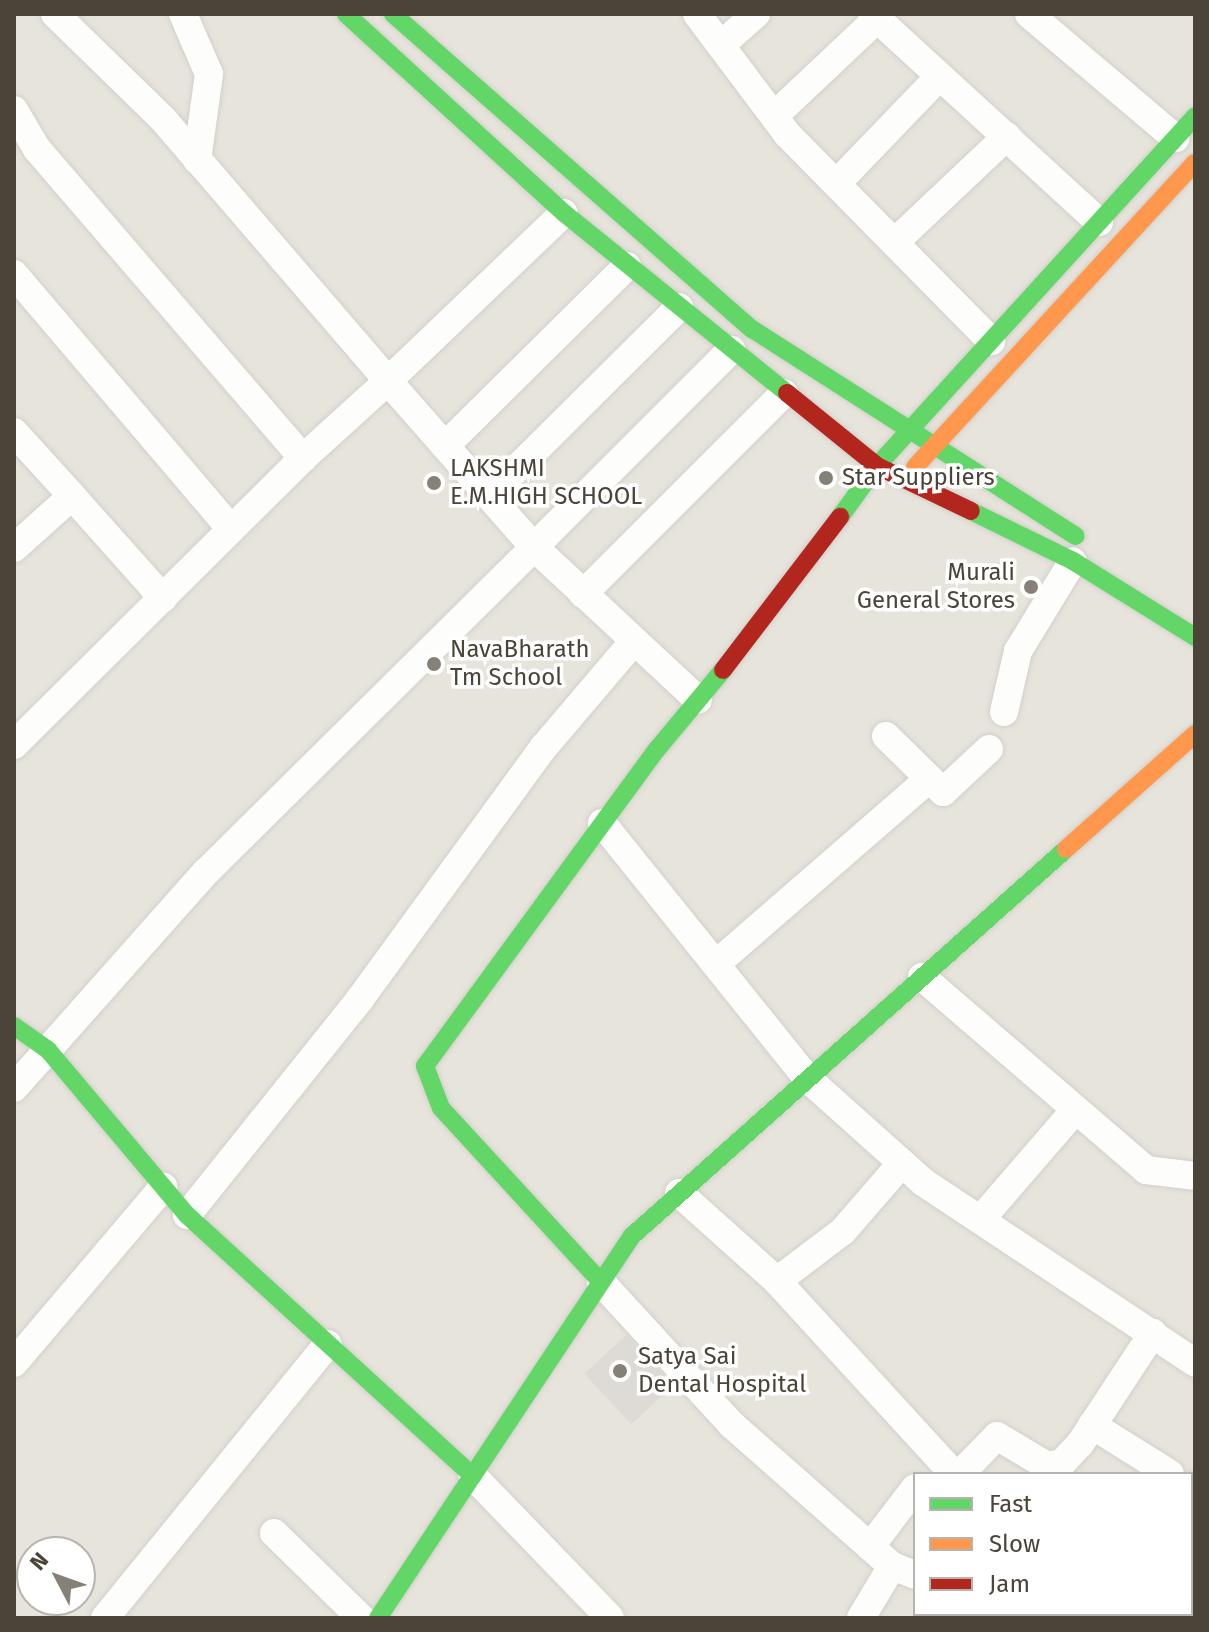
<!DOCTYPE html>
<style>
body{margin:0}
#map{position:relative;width:1209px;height:1632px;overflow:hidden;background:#f4f2ee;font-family:"Fira Sans",sans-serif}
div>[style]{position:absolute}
.residential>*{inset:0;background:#e7e4dc}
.building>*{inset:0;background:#dedbd6;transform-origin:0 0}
.roads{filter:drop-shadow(0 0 2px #d2d0cb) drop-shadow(0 0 2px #d2d0cb)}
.street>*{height:28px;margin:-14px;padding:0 14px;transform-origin:14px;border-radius:14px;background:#fdfdfc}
.fast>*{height:18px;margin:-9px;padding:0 9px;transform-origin:9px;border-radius:9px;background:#63d668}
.slow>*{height:18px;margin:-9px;padding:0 9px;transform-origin:9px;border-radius:9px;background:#ff974d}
.jam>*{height:18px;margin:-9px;padding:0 9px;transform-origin:9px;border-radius:9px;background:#b3261e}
.dots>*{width:22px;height:22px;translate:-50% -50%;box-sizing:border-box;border:4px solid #fff;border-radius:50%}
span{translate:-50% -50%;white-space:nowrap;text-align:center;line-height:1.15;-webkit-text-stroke:7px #fff;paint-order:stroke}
.poi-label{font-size:24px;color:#4b4439}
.left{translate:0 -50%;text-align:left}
.right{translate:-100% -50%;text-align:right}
.frame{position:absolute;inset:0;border:16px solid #4b4439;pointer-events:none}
.legend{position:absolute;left:913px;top:1472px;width:280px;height:144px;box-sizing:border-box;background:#fff;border:2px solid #b7b4b0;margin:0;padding:10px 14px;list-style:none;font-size:24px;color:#4b4439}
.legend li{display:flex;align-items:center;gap:16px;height:40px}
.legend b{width:40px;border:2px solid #b7b4b0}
.north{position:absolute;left:16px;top:1536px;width:80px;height:80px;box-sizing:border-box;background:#fff;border:2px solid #b7b4b0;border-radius:50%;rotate:311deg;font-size:22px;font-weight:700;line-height:32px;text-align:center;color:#4b4439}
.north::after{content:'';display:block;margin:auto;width:28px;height:36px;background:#868178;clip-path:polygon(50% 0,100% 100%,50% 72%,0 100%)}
</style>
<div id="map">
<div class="residential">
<div style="clip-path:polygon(evenodd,14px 14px,1195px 14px,1195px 1618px,14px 1618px,14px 14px,915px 1474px,1191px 1474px,1191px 1614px,915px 1614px,915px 1474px,14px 14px,32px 1552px,80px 1552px,80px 1600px,32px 1600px,32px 1552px)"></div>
</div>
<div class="building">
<div style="left:626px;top:1335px;width:69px;height:57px;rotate:47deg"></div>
</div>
<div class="roads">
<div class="street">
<div style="left:55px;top:14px;width:149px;rotate:44.2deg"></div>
<div style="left:162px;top:118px;width:347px;rotate:49.3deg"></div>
<div style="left:388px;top:381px;width:243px;rotate:-43.7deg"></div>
<div style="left:183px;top:14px;width:65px;rotate:66.6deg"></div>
<div style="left:209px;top:74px;width:87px;rotate:97.9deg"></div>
<div style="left:697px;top:14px;width:150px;rotate:53.1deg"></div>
<div style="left:787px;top:134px;width:291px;rotate:45.4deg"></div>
<div style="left:872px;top:14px;width:308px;rotate:42.5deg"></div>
<div style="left:1029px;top:14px;width:192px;rotate:40.3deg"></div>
<div style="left:721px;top:45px;width:47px;rotate:-41.5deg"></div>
<div style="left:14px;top:110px;width:45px;rotate:59.5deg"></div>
<div style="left:37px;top:149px;width:408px;rotate:49.3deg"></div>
<div style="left:774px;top:116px;width:141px;rotate:-43.3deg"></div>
<div style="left:837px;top:183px;width:146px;rotate:-46.1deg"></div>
<div style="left:895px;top:242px;width:154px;rotate:-43.4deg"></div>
<div style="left:14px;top:274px;width:335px;rotate:49.6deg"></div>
<div style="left:14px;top:432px;width:86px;rotate:47.8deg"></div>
<div style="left:72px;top:496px;width:78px;rotate:138.1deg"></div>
<div style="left:445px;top:446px;width:256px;rotate:-44.7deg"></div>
<div style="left:72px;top:496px;width:137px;rotate:48.3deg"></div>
<div style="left:489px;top:496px;width:268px;rotate:-44.8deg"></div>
<div style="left:583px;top:594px;width:284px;rotate:-45deg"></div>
<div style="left:1004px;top:712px;width:63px;rotate:-77.1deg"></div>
<div style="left:1018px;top:651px;width:105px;rotate:-58.6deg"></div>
<div style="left:886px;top:736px;width:80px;rotate:44.5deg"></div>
<div style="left:943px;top:792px;width:63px;rotate:-43.1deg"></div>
<div style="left:14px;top:745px;width:407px;rotate:-44.8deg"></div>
<div style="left:303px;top:458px;width:115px;rotate:-42.2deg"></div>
<div style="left:388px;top:381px;width:221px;rotate:48.7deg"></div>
<div style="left:534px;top:547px;width:279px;rotate:-45deg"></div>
<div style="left:602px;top:823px;width:329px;rotate:51.2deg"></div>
<div style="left:808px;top:1079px;width:154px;rotate:41.8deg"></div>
<div style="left:923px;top:1182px;width:327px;rotate:33.6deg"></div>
<div style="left:716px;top:964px;width:282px;rotate:-41deg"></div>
<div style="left:922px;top:977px;width:296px;rotate:40.7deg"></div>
<div style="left:1146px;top:1170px;width:49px;rotate:7deg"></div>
<div style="left:14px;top:1088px;width:290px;rotate:-48.4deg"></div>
<div style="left:207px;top:871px;width:460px;rotate:-44.7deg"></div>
<div style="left:534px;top:547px;width:224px;rotate:43deg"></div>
<div style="left:679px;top:1193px;width:132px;rotate:41.9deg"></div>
<div style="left:777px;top:1281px;width:83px;rotate:-37.1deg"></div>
<div style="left:843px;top:1231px;width:90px;rotate:-49.1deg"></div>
<div style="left:187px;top:1215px;width:277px;rotate:-51.3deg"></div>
<div style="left:360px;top:999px;width:312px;rotate:-53.9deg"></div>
<div style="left:544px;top:747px;width:138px;rotate:-49.7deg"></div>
<div style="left:981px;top:1219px;width:144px;rotate:-49.2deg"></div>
<div style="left:777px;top:1281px;width:262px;rotate:47.5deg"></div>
<div style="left:601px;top:1282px;width:193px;rotate:47.5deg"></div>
<div style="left:731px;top:1424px;width:215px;rotate:41.4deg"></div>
<div style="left:14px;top:1363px;width:231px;rotate:-49.7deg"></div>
<div style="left:1092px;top:1425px;width:92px;rotate:32.1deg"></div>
<div style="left:960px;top:1474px;width:53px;rotate:-45.8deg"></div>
<div style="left:997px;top:1436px;width:58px;rotate:31deg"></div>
<div style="left:1047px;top:1466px;width:15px;rotate:-11deg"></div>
<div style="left:1062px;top:1463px;width:26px;rotate:-47deg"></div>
<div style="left:1080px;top:1444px;width:133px;rotate:-56.7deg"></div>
<div style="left:473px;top:1476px;width:197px;rotate:46deg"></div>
<div style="left:1191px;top:1493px;width:8px;rotate:-60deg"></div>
<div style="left:274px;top:1533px;width:122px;rotate:44.3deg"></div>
<div style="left:870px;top:1547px;width:74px;rotate:-52.7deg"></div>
<div style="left:1015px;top:1614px;width:8px;rotate:30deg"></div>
<div style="left:105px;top:1618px;width:353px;rotate:-50.9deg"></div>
<div style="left:861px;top:1618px;width:61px;rotate:-59.2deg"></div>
<div style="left:892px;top:1566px;width:25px;rotate:21deg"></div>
<div style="left:1130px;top:1618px;width:4px;rotate:-63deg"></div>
</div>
<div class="fast">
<div style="left:346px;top:14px;width:295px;rotate:42.4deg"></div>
<div style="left:564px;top:213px;width:287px;rotate:38.9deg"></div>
<div style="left:393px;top:14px;width:478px;rotate:41.3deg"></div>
<div style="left:752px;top:329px;width:384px;rotate:32.6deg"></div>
<div style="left:971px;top:511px;width:114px;rotate:26.1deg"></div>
<div style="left:1073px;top:561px;width:144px;rotate:31.9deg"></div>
<div style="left:840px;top:517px;width:63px;rotate:-54deg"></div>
<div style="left:877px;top:466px;width:473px;rotate:-47.7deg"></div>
<div style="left:14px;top:1026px;width:42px;rotate:35.2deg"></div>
<div style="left:48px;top:1050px;width:216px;rotate:49.9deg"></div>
<div style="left:187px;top:1215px;width:387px;rotate:42.4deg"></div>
<div style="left:601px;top:1282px;width:236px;rotate:-132.6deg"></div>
<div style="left:441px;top:1108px;width:45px;rotate:-110.9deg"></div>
<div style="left:425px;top:1066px;width:394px;rotate:-53.8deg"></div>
<div style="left:658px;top:748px;width:102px;rotate:-50.2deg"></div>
<div style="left:378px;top:1618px;width:459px;rotate:-56.4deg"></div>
<div style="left:632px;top:1236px;width:581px;rotate:-41.72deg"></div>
</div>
<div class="slow">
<div style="left:915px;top:467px;width:413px;rotate:-47.4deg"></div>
<div style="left:1066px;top:849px;width:173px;rotate:-41.7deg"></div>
</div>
<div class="jam">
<div style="left:787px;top:393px;width:116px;rotate:39deg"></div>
<div style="left:877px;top:466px;width:104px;rotate:25.6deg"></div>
<div style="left:723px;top:670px;width:193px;rotate:-52.6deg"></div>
</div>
</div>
<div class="dots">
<div style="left:826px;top:478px;background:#868178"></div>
<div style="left:434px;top:483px;background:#868178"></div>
<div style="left:1031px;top:587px;background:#868178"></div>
<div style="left:434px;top:664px;background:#868178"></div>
<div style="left:620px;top:1371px;background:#868178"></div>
</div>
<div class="poi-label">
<span class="left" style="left:450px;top:483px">LAKSHMI<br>E.M.HIGH SCHOOL</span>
<span class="left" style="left:842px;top:478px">Star Suppliers</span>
<span class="right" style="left:1015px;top:587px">Murali<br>General Stores</span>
<span class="left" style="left:450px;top:664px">NavaBharath<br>Tm School</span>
<span class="left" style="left:638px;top:1371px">Satya Sai<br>Dental Hospital</span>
</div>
<div class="frame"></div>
<ul class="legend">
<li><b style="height:10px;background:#63d668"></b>Fast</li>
<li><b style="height:10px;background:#ff974d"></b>Slow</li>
<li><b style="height:10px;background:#b3261e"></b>Jam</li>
</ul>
<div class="north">N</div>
</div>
